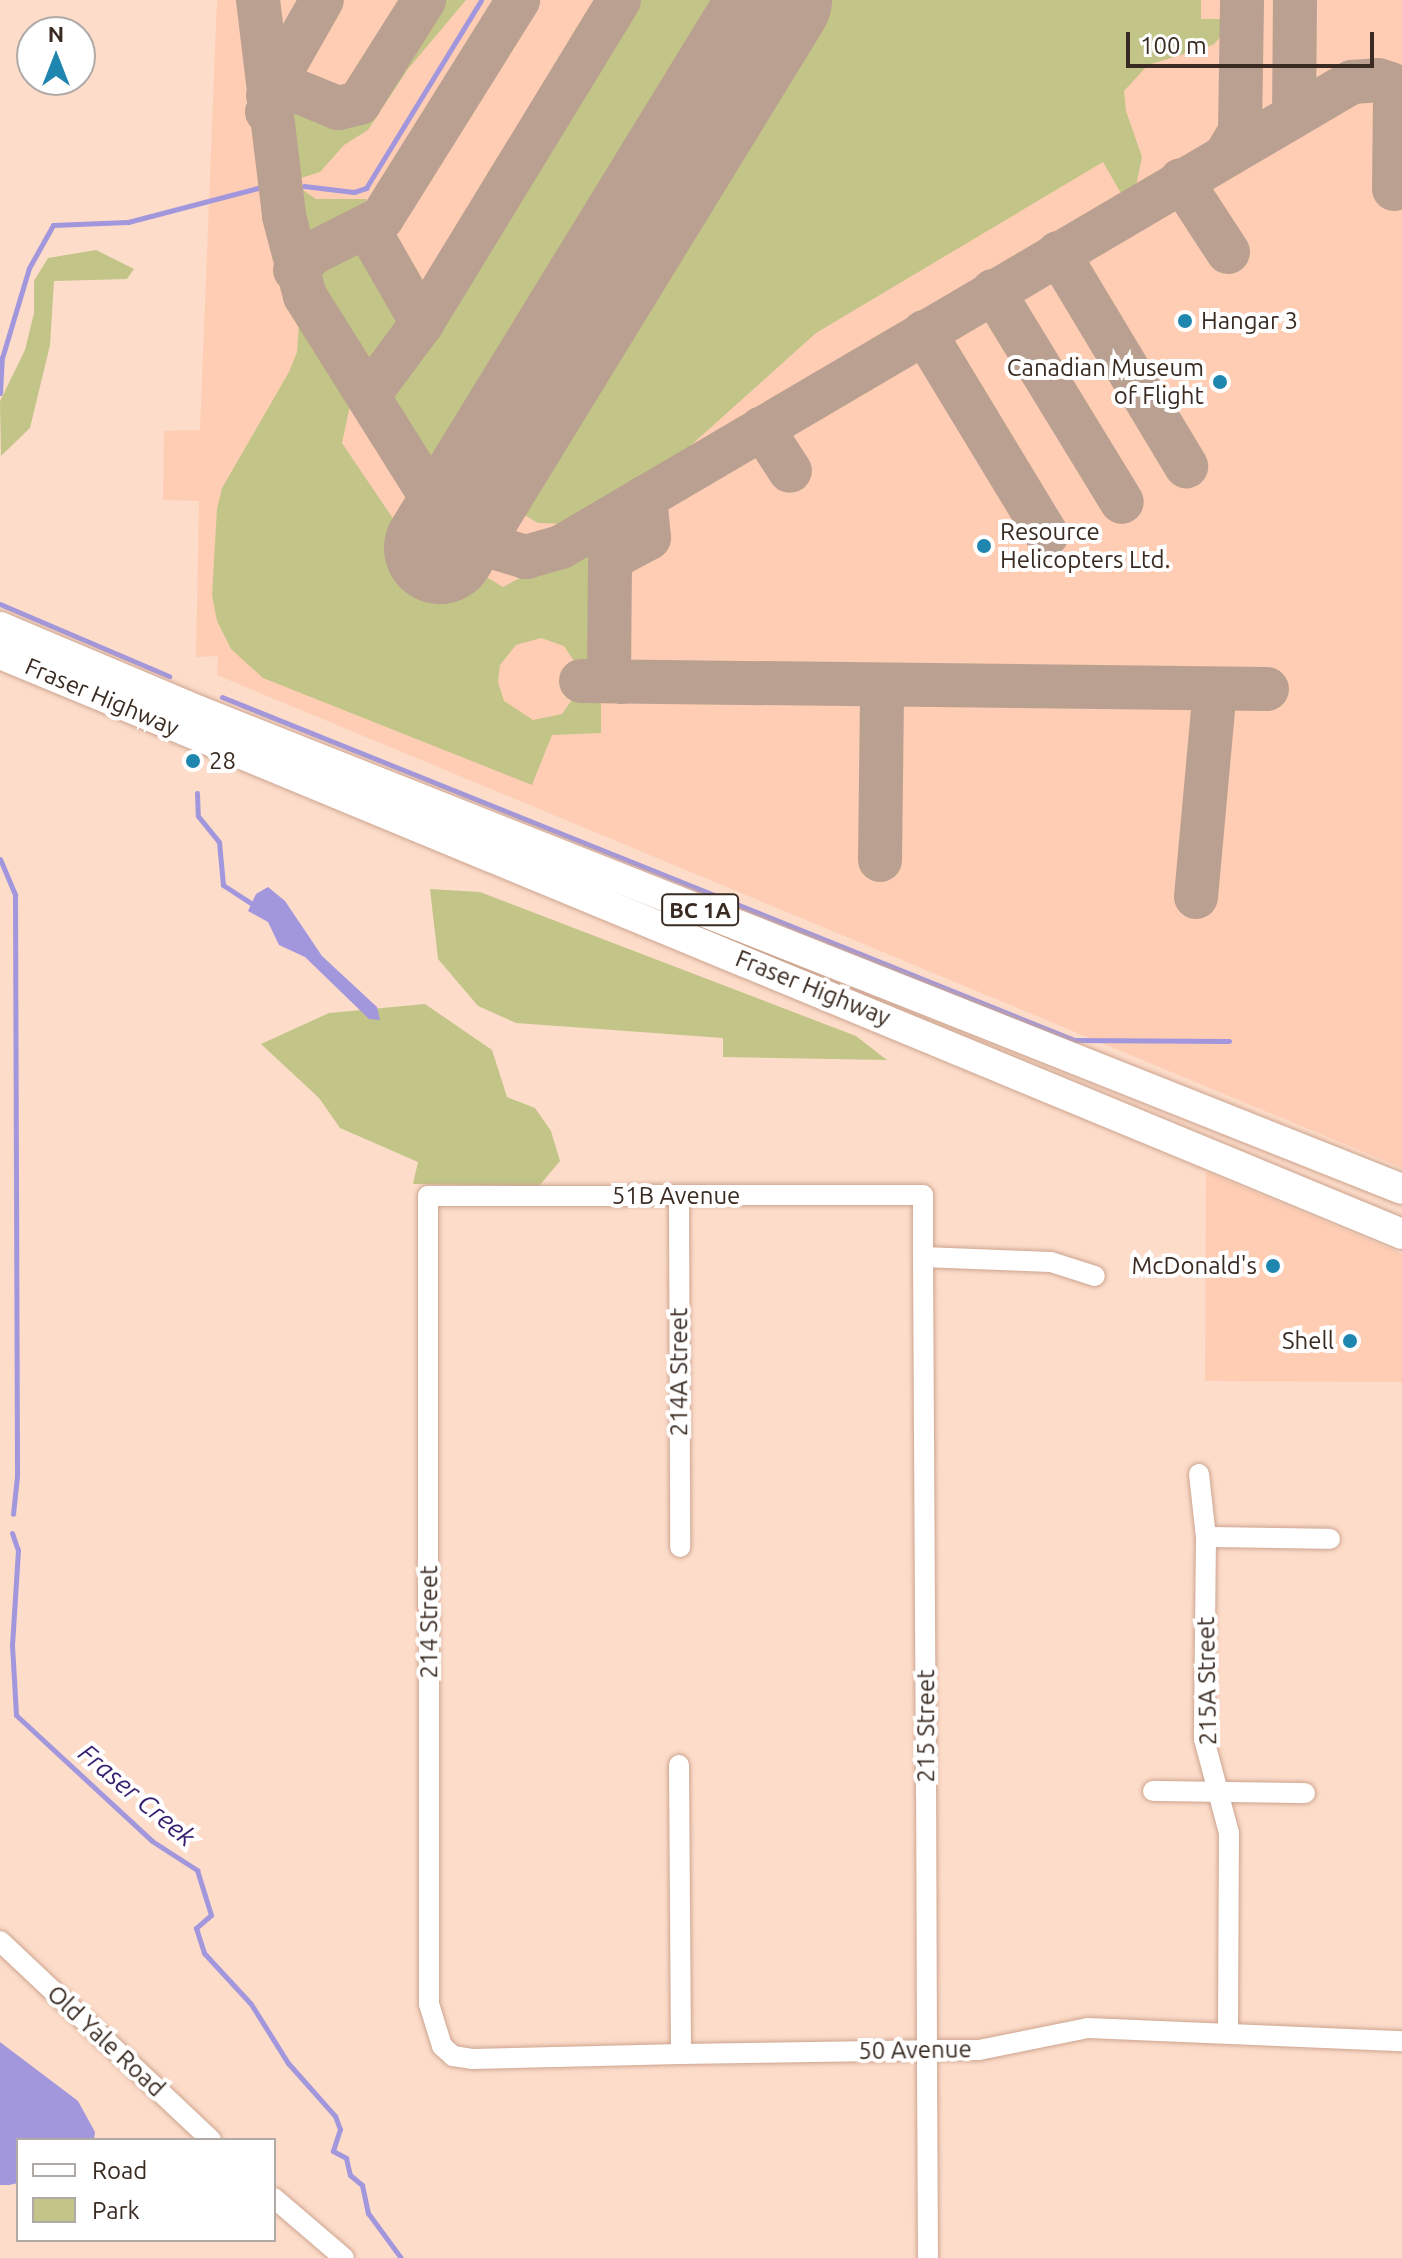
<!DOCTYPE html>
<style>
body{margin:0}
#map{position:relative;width:1402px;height:2258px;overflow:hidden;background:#fddcca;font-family:Ubuntu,sans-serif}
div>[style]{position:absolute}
.built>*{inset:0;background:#fecdb3}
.green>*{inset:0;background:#c2c587}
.water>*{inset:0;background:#a297dc}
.stream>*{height:5px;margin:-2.5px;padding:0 2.5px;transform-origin:2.5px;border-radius:2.5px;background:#a297dc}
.taxiway>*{height:44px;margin:-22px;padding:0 22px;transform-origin:22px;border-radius:22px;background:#baa090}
.runway>*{height:112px;margin:-56px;padding:0 56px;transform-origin:56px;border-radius:56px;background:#baa090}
.roads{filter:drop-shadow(0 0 2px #cca48f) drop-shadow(0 0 2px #cca48f)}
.minor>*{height:20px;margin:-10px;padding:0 10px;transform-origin:10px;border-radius:10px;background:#fff}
.primary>*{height:30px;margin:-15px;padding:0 15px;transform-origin:15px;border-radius:15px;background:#fff}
.dots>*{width:22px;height:22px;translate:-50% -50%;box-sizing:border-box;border:4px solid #fff;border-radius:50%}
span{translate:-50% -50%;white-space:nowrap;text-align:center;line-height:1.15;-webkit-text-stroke:8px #fff;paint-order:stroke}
.shield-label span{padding:2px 6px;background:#fff;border:2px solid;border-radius:6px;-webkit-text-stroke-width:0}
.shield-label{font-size:22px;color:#3a2b22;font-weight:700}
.poi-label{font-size:24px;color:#3a2b22}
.left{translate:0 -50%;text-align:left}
.right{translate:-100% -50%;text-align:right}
.street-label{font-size:24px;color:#3a2b22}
.water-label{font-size:26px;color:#351e6e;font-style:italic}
.legend{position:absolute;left:16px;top:2138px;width:260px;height:104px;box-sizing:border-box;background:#fff;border:2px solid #b0aaa7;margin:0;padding:10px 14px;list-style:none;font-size:24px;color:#3a2b22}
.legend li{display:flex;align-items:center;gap:16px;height:40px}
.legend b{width:40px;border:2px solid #b0aaa7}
.north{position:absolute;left:16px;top:16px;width:80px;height:80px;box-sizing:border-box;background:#fff;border:2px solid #b0aaa7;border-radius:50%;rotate:0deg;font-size:22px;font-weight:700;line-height:32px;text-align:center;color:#3a2b22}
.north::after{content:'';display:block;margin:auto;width:28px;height:36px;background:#1f86af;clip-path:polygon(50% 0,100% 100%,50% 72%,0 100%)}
.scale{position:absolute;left:1126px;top:32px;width:248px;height:36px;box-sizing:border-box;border:4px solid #3a2b22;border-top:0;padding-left:10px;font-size:24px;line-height:28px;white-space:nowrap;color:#3a2b22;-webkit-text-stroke:6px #fff;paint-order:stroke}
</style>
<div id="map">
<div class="built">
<div style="clip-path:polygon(217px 0,1402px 0,1402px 1168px,217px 675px,218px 656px,196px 657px,199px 501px,163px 500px,164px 431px,200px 430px)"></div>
<div style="clip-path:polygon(1206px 1172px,1402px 1254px,1402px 1382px,1205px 1381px)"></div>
</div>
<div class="green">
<div style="clip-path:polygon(429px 0,466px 0,408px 69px,368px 130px,344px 145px,320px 172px,301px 178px,300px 188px,316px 199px,367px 199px,357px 222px,301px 241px,278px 128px,283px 106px,302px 98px,339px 112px,365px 105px)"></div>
<div style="clip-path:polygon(627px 0,743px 0,464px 453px,434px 462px,411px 444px,385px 402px,386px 389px)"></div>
<div style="clip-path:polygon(808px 0,1201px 0,1201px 19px,1227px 19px,1226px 31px,1213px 45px,1148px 65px,1124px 91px,1126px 111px,1142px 157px,1136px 186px,1122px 195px,1103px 162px,816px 333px,670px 464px,572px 524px,538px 523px,516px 510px,511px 484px)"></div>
<div style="clip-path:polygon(344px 247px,364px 253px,404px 320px,373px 375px,365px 377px,309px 280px,322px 258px)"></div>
<div style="clip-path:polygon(96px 250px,134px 269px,127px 279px,54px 281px,50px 345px,30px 428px,1px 456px,0 401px,25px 350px,34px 313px,34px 281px,48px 258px)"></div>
<div style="clip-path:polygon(300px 310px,353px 391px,342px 443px,396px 523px,503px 587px,589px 541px,600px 551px,597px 669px,580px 670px,564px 646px,541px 638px,516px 645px,500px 665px,498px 682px,504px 701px,533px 720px,562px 714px,580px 688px,601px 688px,601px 733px,552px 735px,532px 785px,263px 678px,231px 649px,217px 621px,212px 595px,217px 509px,222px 488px,289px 372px,297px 352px)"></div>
<div style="clip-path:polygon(430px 889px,480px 892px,856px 1036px,887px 1060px,723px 1057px,723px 1038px,516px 1023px,478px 1006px,438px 959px)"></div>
<div style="clip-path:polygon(425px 1004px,492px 1050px,507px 1097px,535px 1108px,551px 1131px,560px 1161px,539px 1186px,413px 1184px,418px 1162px,340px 1128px,319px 1098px,261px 1044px,329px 1013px)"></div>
</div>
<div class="water">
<div style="clip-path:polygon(268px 887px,285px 901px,322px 956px,377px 1007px,380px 1020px,369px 1019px,305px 957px,279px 945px,268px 922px,248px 911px,256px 894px)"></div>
<div style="clip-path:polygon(0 2042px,78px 2101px,95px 2132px,94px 2140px,18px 2140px,18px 2183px,9px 2185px,0 2185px)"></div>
</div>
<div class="stream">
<div style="left:304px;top:186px;width:50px;rotate:6.8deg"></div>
<div style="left:354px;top:192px;width:13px;rotate:-18deg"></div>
<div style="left:366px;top:188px;width:220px;rotate:-58.5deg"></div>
<div style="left:0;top:393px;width:35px;rotate:-87deg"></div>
<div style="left:2px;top:358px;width:94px;rotate:-73.3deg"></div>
<div style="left:29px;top:268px;width:49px;rotate:-60.8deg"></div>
<div style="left:53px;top:225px;width:75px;rotate:-2.3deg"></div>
<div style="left:128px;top:222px;width:138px;rotate:-14.7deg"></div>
<div style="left:0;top:604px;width:184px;rotate:23.1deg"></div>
<div style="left:222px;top:697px;width:918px;rotate:21.93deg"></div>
<div style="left:1074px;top:1040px;width:155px;rotate:0.4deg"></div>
<div style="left:197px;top:793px;width:23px;rotate:88deg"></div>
<div style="left:198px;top:816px;width:33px;rotate:51deg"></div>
<div style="left:219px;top:842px;width:43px;rotate:84.7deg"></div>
<div style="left:223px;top:885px;width:37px;rotate:33deg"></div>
<div style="left:0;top:859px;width:39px;rotate:67deg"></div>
<div style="left:15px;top:895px;width:581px;rotate:89.8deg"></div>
<div style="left:17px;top:1476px;width:38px;rotate:96deg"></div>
<div style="left:12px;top:1533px;width:18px;rotate:71deg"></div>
<div style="left:18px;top:1550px;width:95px;rotate:93.6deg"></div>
<div style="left:12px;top:1645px;width:70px;rotate:86.7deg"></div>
<div style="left:16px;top:1715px;width:185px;rotate:42.8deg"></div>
<div style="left:152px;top:1841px;width:54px;rotate:32.8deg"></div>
<div style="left:197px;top:1870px;width:47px;rotate:72.7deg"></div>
<div style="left:211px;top:1915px;width:20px;rotate:139deg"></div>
<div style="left:196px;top:1928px;width:26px;rotate:72deg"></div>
<div style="left:204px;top:1953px;width:69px;rotate:47.3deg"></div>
<div style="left:251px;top:2004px;width:70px;rotate:57.9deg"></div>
<div style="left:288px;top:2063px;width:71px;rotate:48.4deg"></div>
<div style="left:335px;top:2116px;width:14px;rotate:69deg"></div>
<div style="left:340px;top:2129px;width:23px;rotate:108deg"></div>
<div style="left:333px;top:2151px;width:15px;rotate:28deg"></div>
<div style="left:346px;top:2158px;width:17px;rotate:77deg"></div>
<div style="left:350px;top:2175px;width:16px;rotate:40deg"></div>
<div style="left:362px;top:2185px;width:29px;rotate:78deg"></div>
<div style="left:368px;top:2213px;width:56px;rotate:53.7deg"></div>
</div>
<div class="taxiway">
<div style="left:258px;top:0;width:218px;rotate:83.1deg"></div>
<div style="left:284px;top:216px;width:83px;rotate:75.3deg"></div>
<div style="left:305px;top:296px;width:226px;rotate:57.9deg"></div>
<div style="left:425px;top:487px;width:14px;rotate:39deg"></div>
<div style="left:436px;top:496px;width:20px;rotate:11deg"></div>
<div style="left:456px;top:500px;width:25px;rotate:-34deg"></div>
<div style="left:268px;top:95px;width:109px;rotate:-60.4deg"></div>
<div style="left:267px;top:112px;width:23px;rotate:-52deg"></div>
<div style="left:281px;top:94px;width:14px;rotate:-17deg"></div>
<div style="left:294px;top:90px;width:48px;rotate:22.2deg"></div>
<div style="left:338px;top:108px;width:22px;rotate:-13deg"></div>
<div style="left:359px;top:103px;width:122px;rotate:-57.7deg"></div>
<div style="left:1294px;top:115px;width:115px;rotate:-89.5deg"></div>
<div style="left:1227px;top:153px;width:26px;rotate:-59deg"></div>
<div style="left:1240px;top:131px;width:131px;rotate:-89.1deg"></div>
<div style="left:1181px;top:180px;width:86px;rotate:56.9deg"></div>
<div style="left:367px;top:227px;width:111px;rotate:60.2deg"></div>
<div style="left:1058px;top:253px;width:249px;rotate:59deg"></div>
<div style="left:295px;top:270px;width:25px;rotate:-43deg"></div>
<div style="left:313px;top:253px;width:77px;rotate:-26.9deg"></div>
<div style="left:382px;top:218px;width:257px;rotate:-58deg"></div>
<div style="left:993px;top:291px;width:247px;rotate:58.6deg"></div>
<div style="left:924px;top:332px;width:237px;rotate:58.8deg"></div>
<div style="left:368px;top:396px;width:91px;rotate:-53.5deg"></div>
<div style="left:422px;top:323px;width:378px;rotate:-58.6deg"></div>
<div style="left:762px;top:428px;width:51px;rotate:56.9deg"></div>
<div style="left:477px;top:486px;width:38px;rotate:97deg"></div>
<div style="left:472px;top:524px;width:25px;rotate:56deg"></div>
<div style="left:486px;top:545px;width:42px;rotate:16.7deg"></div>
<div style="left:526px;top:557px;width:36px;rotate:-16deg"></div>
<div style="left:561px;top:547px;width:918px;rotate:-30.45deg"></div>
<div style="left:1352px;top:82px;width:26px;rotate:-4deg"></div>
<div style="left:1378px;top:80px;width:13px;rotate:18deg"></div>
<div style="left:1390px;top:84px;width:12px;rotate:66deg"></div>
<div style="left:1395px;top:95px;width:94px;rotate:90.6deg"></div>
<div style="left:581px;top:681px;width:686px;rotate:0.67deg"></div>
<div style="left:621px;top:682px;width:13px;rotate:-153deg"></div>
<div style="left:609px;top:676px;width:117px;rotate:-89.5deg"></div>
<div style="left:610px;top:559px;width:44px;rotate:-28.3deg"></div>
<div style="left:649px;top:538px;width:41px;rotate:-95.6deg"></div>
<div style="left:880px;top:860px;width:174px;rotate:-89.3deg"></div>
<div style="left:1196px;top:897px;width:208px;rotate:-84.8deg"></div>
</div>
<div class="runway">
<div style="left:440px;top:548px;width:643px;rotate:-58.49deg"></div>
</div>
<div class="roads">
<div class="minor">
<div style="left:679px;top:1196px;width:351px;rotate:89.8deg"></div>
<div style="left:923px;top:1257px;width:128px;rotate:2.2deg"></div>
<div style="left:1051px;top:1262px;width:46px;rotate:17.7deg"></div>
<div style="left:1199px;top:1474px;width:63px;rotate:83.7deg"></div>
<div style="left:1206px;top:1537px;width:202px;rotate:90.6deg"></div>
<div style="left:1204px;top:1739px;width:97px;rotate:75.1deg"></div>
<div style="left:1229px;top:1833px;width:198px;rotate:90.3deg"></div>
<div style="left:1206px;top:1537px;width:124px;rotate:0.9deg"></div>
<div style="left:679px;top:1765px;width:289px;rotate:89.6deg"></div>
<div style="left:1153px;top:1791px;width:152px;rotate:0.8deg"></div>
<div style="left:0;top:1941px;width:290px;rotate:43.3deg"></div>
<div style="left:274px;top:2198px;width:92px;rotate:40.6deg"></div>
<div style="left:928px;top:2258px;width:208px;rotate:-90.3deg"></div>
<div style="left:927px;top:2050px;width:257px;rotate:-90.2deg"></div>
<div style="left:926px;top:1793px;width:536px;rotate:-90.32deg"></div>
<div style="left:923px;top:1257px;width:62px;rotate:-90deg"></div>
<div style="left:923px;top:1195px;width:495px;rotate:179.9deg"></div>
<div style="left:428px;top:1196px;width:808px;rotate:89.93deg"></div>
<div style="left:429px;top:2004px;width:44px;rotate:72.8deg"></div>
<div style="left:442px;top:2046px;width:15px;rotate:42deg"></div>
<div style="left:453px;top:2056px;width:19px;rotate:9deg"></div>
<div style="left:472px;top:2059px;width:209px;rotate:-1.4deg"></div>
<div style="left:681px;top:2054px;width:246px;rotate:-0.9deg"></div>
<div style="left:927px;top:2050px;width:52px"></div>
<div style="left:979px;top:2050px;width:111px;rotate:-11.4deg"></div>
<div style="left:1088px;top:2028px;width:314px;rotate:2.4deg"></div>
</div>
<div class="primary">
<div style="left:0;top:627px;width:216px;rotate:22.9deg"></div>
<div style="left:199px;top:711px;width:1294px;rotate:21.67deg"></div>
<div style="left:0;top:654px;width:1517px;rotate:22.47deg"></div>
</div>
</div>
<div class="dots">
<div style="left:1185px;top:321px;background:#1f86af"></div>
<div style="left:1220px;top:382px;background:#1f86af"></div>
<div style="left:984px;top:546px;background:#1f86af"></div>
<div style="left:193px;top:761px;background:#1f86af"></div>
<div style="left:1273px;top:1266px;background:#1f86af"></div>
<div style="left:1350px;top:1341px;background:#1f86af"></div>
</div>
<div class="shield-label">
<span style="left:700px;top:910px">BC 1A</span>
</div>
<div class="poi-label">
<span class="left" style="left:1201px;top:321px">Hangar 3</span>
<span class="right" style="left:1204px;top:382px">Canadian Museum<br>of Flight</span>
<span class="left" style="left:1000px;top:546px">Resource<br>Helicopters Ltd.</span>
<span class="left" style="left:209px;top:761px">28</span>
<span class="right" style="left:1257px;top:1266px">McDonald's</span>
<span class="right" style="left:1334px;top:1341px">Shell</span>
</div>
<div class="street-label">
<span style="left:102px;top:697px;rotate:23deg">Fraser Highway</span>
<span style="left:813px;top:988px;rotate:22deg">Fraser Highway</span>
<span style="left:676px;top:1196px">51B Avenue</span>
<span style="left:679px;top:1372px;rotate:-90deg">214A Street</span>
<span style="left:429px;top:1622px;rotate:-90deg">214 Street</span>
<span style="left:1207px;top:1681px;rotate:-91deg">215A Street</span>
<span style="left:926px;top:1726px;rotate:-90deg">215 Street</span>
<span style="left:106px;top:2041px;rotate:43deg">Old Yale Road</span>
<span style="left:915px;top:2050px;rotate:-1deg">50 Avenue</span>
</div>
<div class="water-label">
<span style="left:137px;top:1795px;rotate:40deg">Fraser Creek</span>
</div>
<ul class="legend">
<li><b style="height:10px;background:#fff"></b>Road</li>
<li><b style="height:22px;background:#c2c587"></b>Park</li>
</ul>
<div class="north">N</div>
<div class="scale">100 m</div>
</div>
